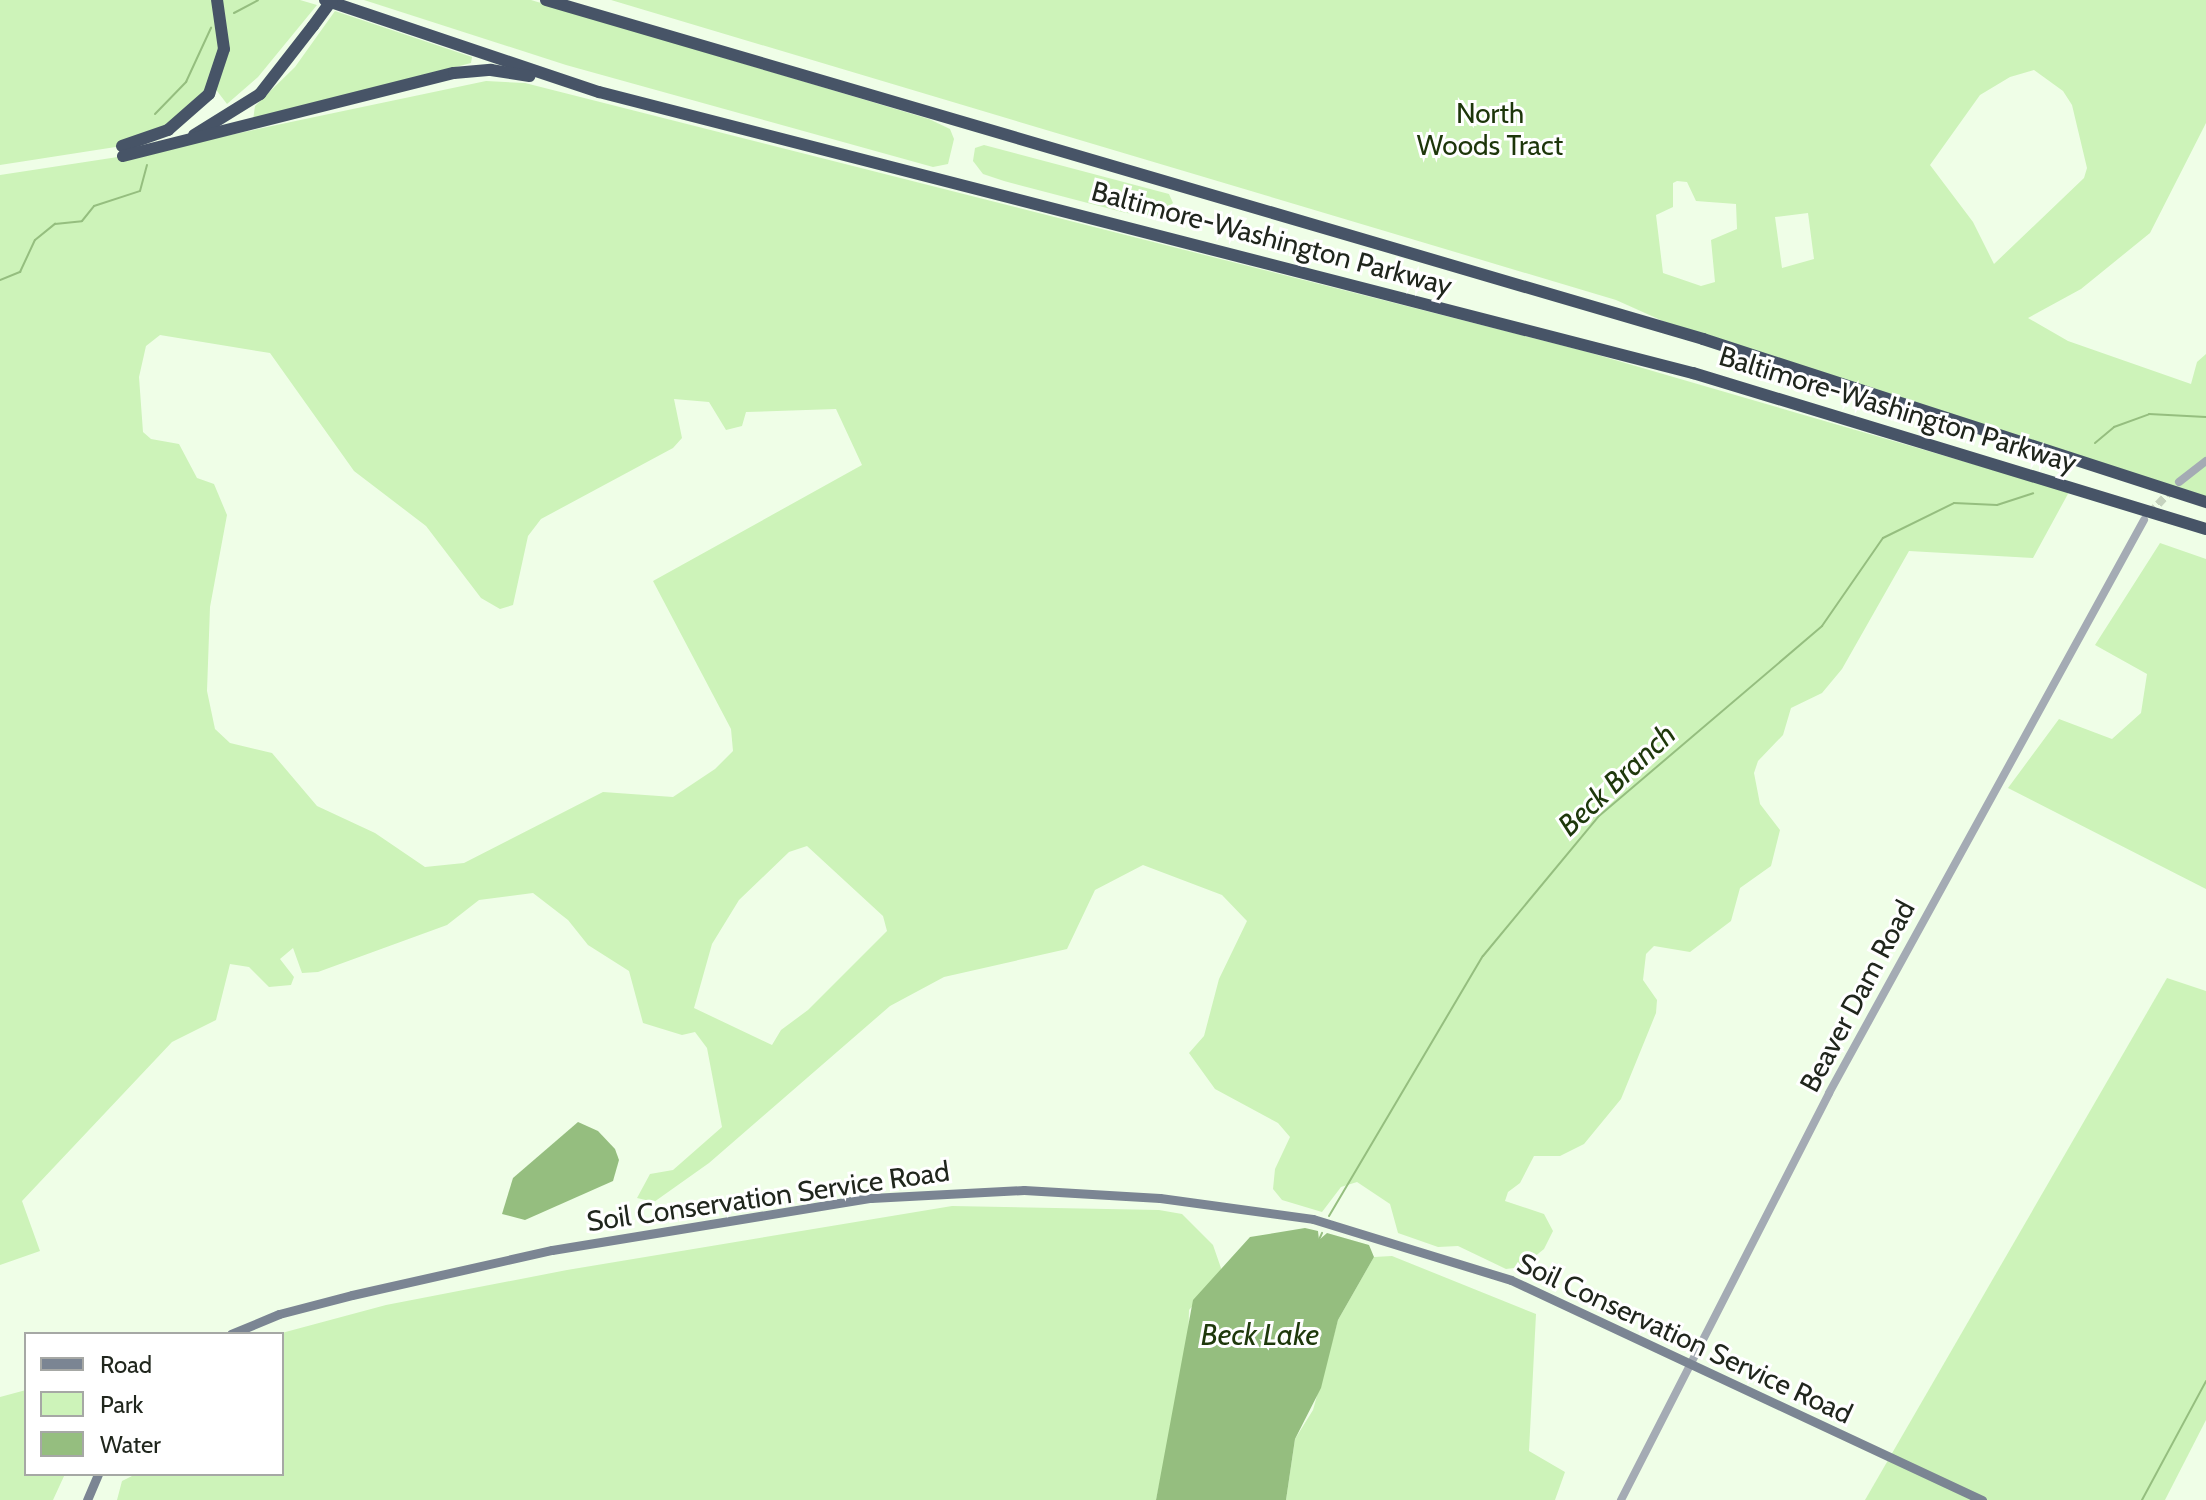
<!DOCTYPE html>
<style>
body{margin:0}
#map{position:relative;width:2206px;height:1500px;overflow:hidden;background:#effee7;font-family:Cabin,sans-serif}
div>[style]{position:absolute}
.green>*{inset:0;background:#cdf3b9}
.water>*{inset:0;background:#95be7f}
.stream>*{height:2px;margin:-1px;padding:0 1px;transform-origin:1px;border-radius:1px;background:#95be7f}
.tertiary-tunnel>*{height:8px;margin-top:-4px;transform-origin:0;background:repeating-linear-gradient(90deg,#c6d3bf 0 8px,transparent 0 12px)}
.tertiary>*{height:8px;margin:-4px;padding:0 4px;transform-origin:4px;border-radius:4px;background:#a4abb4}
.secondary>*{height:9px;margin:-4.5px;padding:0 4.5px;transform-origin:4.5px;border-radius:4.5px;background:#7b8593}
.motorway>*{height:12px;margin:-6px;padding:0 6px;transform-origin:6px;border-radius:6px;background:#475467}
.motorway-bridge>*{height:12px;margin:-6px;padding:0 6px;transform-origin:6px;border-radius:6px;background:#475467}
span{translate:-50% -50%;white-space:nowrap;text-align:center;line-height:1.15;-webkit-text-stroke:6px #fff;paint-order:stroke}
.park-label{font-size:28px;color:#1d360a}
.street-label{font-size:28px;color:#20261d}
.water-label{font-size:30px;color:#1e380b;font-style:italic}
.legend{position:absolute;left:24px;top:1332px;width:260px;height:144px;box-sizing:border-box;background:#fff;border:2px solid #a6a8a5;margin:0;padding:10px 14px;list-style:none;font-size:24px;color:#20261d}
.legend li{display:flex;align-items:center;gap:16px;height:40px}
.legend b{width:40px;border:2px solid #a6a8a5}
</style>
<div id="map">
<div class="green">
<div style="clip-path:polygon(0 0,300px 0,317px 5px,258px 77px,227px 104px,214px 87px,186px 118px,122px 146px,0 165px)"></div>
<div style="clip-path:polygon(364px 0,531px 0,929px 119px,950px 129px,954px 139px,948px 164px,933px 167px,566px 65px)"></div>
<div style="clip-path:polygon(evenodd,611px 0,2206px 0,2206px 123px,2150px 233px,2081px 289px,2028px 318px,2068px 341px,2191px 384px,2197px 362px,2206px 354px,2206px 502px,1703px 339px,1616px 300px,611px 0,2034px 70px,2063px 91px,2072px 105px,2087px 168px,2084px 178px,1994px 264px,1973px 222px,1930px 165px,1980px 95px,2010px 77px,2034px 70px,611px 0,1677px 181px,1687px 182px,1696px 201px,1736px 204px,1737px 229px,1711px 240px,1715px 282px,1701px 286px,1663px 273px,1656px 215px,1673px 207px,1673px 183px,1677px 181px,611px 0,1808px 213px,1814px 259px,1782px 268px,1775px 217px,1808px 213px)"></div>
<div style="clip-path:polygon(335px 11px,472px 57px,471px 63px,253px 120px,255px 106px,295px 67px)"></div>
<div style="clip-path:polygon(evenodd,486px 81px,525px 83px,1584px 351px,2069px 492px,2033px 558px,1909px 551px,1842px 669px,1822px 693px,1791px 708px,1783px 735px,1758px 761px,1754px 773px,1760px 804px,1780px 830px,1771px 866px,1740px 888px,1731px 921px,1690px 952px,1654px 946px,1646px 954px,1643px 980px,1657px 1000px,1656px 1013px,1621px 1099px,1584px 1144px,1560px 1156px,1534px 1156px,1520px 1183px,1508px 1192px,1505px 1201px,1544px 1214px,1553px 1231px,1544px 1249px,1522px 1267px,1506px 1269px,1458px 1246px,1438px 1247px,1398px 1233px,1390px 1204px,1357px 1182px,1341px 1187px,1322px 1212px,1282px 1200px,1273px 1189px,1275px 1169px,1290px 1137px,1278px 1123px,1215px 1089px,1189px 1053px,1204px 1036px,1219px 979px,1247px 921px,1222px 895px,1143px 865px,1095px 890px,1067px 949px,944px 977px,890px 1006px,709px 1163px,654px 1202px,637px 1198px,650px 1174px,673px 1170px,722px 1127px,707px 1048px,695px 1032px,682px 1035px,643px 1023px,629px 971px,588px 945px,568px 920px,533px 893px,479px 900px,447px 925px,318px 972px,302px 973px,293px 948px,280px 959px,294px 977px,291px 985px,269px 987px,249px 967px,230px 964px,216px 1020px,172px 1042px,22px 1201px,40px 1251px,0 1265px,0 175px,144px 153px,486px 81px,160px 335px,270px 353px,354px 471px,426px 526px,481px 598px,500px 609px,513px 605px,528px 536px,541px 519px,673px 448px,682px 438px,674px 399px,709px 402px,726px 430px,742px 426px,746px 412px,836px 409px,862px 465px,653px 581px,731px 729px,733px 751px,715px 769px,673px 797px,603px 792px,464px 863px,425px 867px,375px 833px,317px 806px,272px 753px,230px 743px,215px 729px,207px 691px,210px 607px,227px 515px,214px 484px,197px 478px,179px 444px,151px 439px,143px 432px,139px 377px,146px 346px,160px 335px,486px 81px,807px 846px,883px 916px,887px 931px,808px 1010px,781px 1030px,772px 1045px,694px 1008px,712px 944px,739px 900px,789px 852px,807px 846px)"></div>
<div style="clip-path:polygon(984px 145px,1169px 194px,1173px 203px,1157px 216px,1126px 213px,1004px 181px,983px 174px,973px 161px,975px 148px)"></div>
<div style="clip-path:polygon(2160px 543px,2206px 559px,2206px 889px,2008px 788px,2059px 719px,2112px 739px,2141px 713px,2147px 674px,2095px 645px)"></div>
<div style="clip-path:polygon(2167px 978px,2206px 991px,2206px 1420px,2165px 1500px,1865px 1500px)"></div>
<div style="clip-path:polygon(952px 1206px,1159px 1210px,1182px 1214px,1213px 1245px,1222px 1271px,1189px 1310px,1188px 1350px,1156px 1500px,117px 1500px,122px 1481px,136px 1474px,282px 1474px,278px 1334px,386px 1305px,567px 1270px)"></div>
<div style="clip-path:polygon(1392px 1256px,1536px 1314px,1529px 1451px,1565px 1472px,1555px 1500px,1286px 1500px,1295px 1439px,1313px 1410px,1338px 1320px,1374px 1257px)"></div>
<div style="clip-path:polygon(26px 1390px,26px 1474px,65px 1474px,53px 1500px,0 1500px,0 1397px)"></div>
</div>
<div class="water">
<div style="clip-path:polygon(578px 1122px,598px 1131px,615px 1149px,619px 1160px,613px 1181px,525px 1220px,502px 1214px,513px 1178px)"></div>
<div style="clip-path:polygon(1305px 1228px,1318px 1231px,1319px 1240px,1327px 1233px,1369px 1245px,1374px 1257px,1338px 1320px,1321px 1388px,1295px 1439px,1286px 1500px,1156px 1500px,1193px 1300px,1250px 1237px)"></div>
</div>
<div class="stream">
<div style="left:234px;top:13px;width:27px;rotate:-28deg"></div>
<div style="left:155px;top:114px;width:45px;rotate:-45.9deg"></div>
<div style="left:186px;top:82px;width:60px;rotate:-65.2deg"></div>
<div style="left:0;top:280px;width:22px;rotate:-22deg"></div>
<div style="left:20px;top:272px;width:35px;rotate:-65deg"></div>
<div style="left:35px;top:240px;width:26px;rotate:-39deg"></div>
<div style="left:55px;top:224px;width:27px;rotate:-6deg"></div>
<div style="left:82px;top:221px;width:19px;rotate:-51deg"></div>
<div style="left:94px;top:206px;width:48px;rotate:-18.1deg"></div>
<div style="left:140px;top:191px;width:27px;rotate:-75deg"></div>
<div style="left:2095px;top:443px;width:25px;rotate:-40deg"></div>
<div style="left:2114px;top:427px;width:37px;rotate:-20deg"></div>
<div style="left:2149px;top:414px;width:57px;rotate:3deg"></div>
<div style="left:1329px;top:1216px;width:302px;rotate:-59.4deg"></div>
<div style="left:1483px;top:956px;width:182px;rotate:-50.4deg"></div>
<div style="left:1599px;top:816px;width:293px;rotate:-40.4deg"></div>
<div style="left:1822px;top:626px;width:107px;rotate:-55.3deg"></div>
<div style="left:1883px;top:538px;width:79px;rotate:-26.2deg"></div>
<div style="left:1954px;top:503px;width:43px;rotate:2.7deg"></div>
<div style="left:1997px;top:505px;width:38px;rotate:-18deg"></div>
<div style="left:1318px;top:1242px;width:10px;rotate:-66deg"></div>
<div style="left:2142px;top:1500px;width:135px;rotate:-61.7deg"></div>
</div>
<div class="tertiary-tunnel">
<div style="left:2150px;top:513px;width:34px;rotate:-47deg"></div>
</div>
<div class="tertiary">
<div style="left:2179px;top:482px;width:34px;rotate:-38deg"></div>
<div style="left:1621px;top:1500px;width:457px;rotate:-62.9deg"></div>
<div style="left:1829px;top:1093px;width:654px;rotate:-61.2deg"></div>
</div>
<div class="secondary">
<div style="left:231px;top:1334px;width:52px;rotate:-22.6deg"></div>
<div style="left:279px;top:1314px;width:75px;rotate:-14.6deg"></div>
<div style="left:352px;top:1295px;width:205px;rotate:-12.7deg"></div>
<div style="left:552px;top:1250px;width:323px;rotate:-9.3deg"></div>
<div style="left:871px;top:1198px;width:153px;rotate:-3deg"></div>
<div style="left:1024px;top:1190px;width:136px;rotate:3.4deg"></div>
<div style="left:1160px;top:1198px;width:154px;rotate:7.8deg"></div>
<div style="left:1313px;top:1219px;width:207px;rotate:17.1deg"></div>
<div style="left:1511px;top:1280px;width:520px;rotate:25.04deg"></div>
<div style="left:87px;top:1500px;width:28px;rotate:-67deg"></div>
</div>
<div class="motorway">
<div style="left:325px;top:0;width:289px;rotate:18.6deg"></div>
<div style="left:599px;top:92px;width:1130px;rotate:14.41deg"></div>
<div style="left:1693px;top:373px;width:536px;rotate:16.91deg"></div>
<div style="left:546px;top:0;width:1206px;rotate:16.33deg"></div>
<div style="left:1703px;top:339px;width:529px;rotate:17.96deg"></div>
<div style="left:194px;top:135px;width:78px;rotate:-31.8deg"></div>
<div style="left:260px;top:94px;width:86px;rotate:-52.1deg"></div>
<div style="left:122px;top:146px;width:49px;rotate:-19.2deg"></div>
<div style="left:168px;top:130px;width:55px;rotate:-41.3deg"></div>
<div style="left:209px;top:94px;width:47px;rotate:-71.6deg"></div>
<div style="left:224px;top:49px;width:49px;rotate:-98.1deg"></div>
<div style="left:123px;top:156px;width:341px;rotate:-14.1deg"></div>
<div style="left:454px;top:73px;width:37px;rotate:-5deg"></div>
<div style="left:491px;top:70px;width:39px;rotate:9deg"></div>
</div>
<div class="motorway-bridge">
<div style="left:313px;top:26px;width:32px;rotate:-54deg"></div>
</div>
<div class="park-label">
<span style="left:1490px;top:129px">North<br>Woods Tract</span>
</div>
<div class="street-label">
<span style="left:1272px;top:238px;rotate:15deg">Baltimore-Washington Parkway</span>
<span style="left:1898px;top:409px;rotate:17deg">Baltimore-Washington Parkway</span>
<span style="left:1857px;top:996px;rotate:-62deg">Beaver Dam Road</span>
<span style="left:768px;top:1196px;rotate:-8deg">Soil Conservation Service Road</span>
<span style="left:1685px;top:1338px;rotate:25deg">Soil Conservation Service Road</span>
</div>
<div class="water-label">
<span style="left:1617px;top:780px;rotate:-43deg">Beck Branch</span>
<span style="left:1260px;top:1335px">Beck Lake</span>
</div>
<ul class="legend">
<li><b style="height:10px;background:#7b8593"></b>Road</li>
<li><b style="height:22px;background:#cdf3b9"></b>Park</li>
<li><b style="height:22px;background:#95be7f"></b>Water</li>
</ul>
</div>
